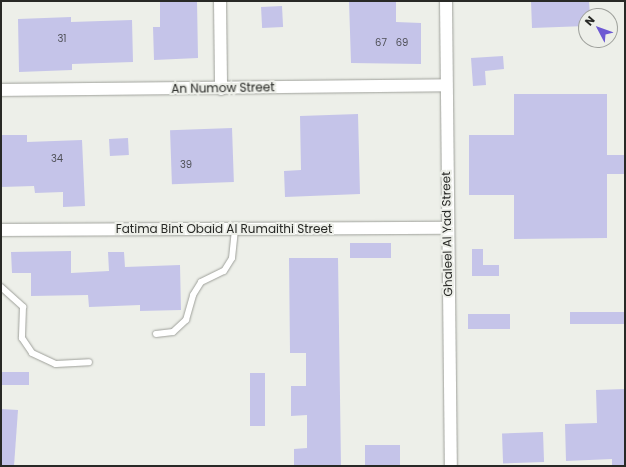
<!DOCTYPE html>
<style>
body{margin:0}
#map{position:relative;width:626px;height:467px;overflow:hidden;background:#edefe9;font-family:Poppins,sans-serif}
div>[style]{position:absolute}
.building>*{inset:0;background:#c5c4e9;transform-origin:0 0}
.roads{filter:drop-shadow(0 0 1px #9ea09a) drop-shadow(0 0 1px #9ea09a)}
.lane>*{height:6px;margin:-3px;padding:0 3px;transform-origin:3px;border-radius:3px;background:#fff}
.street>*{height:12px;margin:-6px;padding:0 6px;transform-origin:6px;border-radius:6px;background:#fff}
span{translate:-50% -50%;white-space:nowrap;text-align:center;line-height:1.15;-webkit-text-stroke:4px #edefe9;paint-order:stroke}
.number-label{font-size:10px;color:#4f5057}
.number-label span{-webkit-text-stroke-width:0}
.street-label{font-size:12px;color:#282926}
.frame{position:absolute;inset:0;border:2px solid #282926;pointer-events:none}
.north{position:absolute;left:578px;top:8px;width:40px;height:40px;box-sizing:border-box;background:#edefe9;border:1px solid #9ea09b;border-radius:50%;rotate:311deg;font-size:11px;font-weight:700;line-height:16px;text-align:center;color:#282926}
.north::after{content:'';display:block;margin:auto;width:14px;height:18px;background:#6d59d3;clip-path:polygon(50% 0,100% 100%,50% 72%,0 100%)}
</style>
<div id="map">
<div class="building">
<div style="clip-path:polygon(160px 1px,197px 1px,198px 58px,154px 60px,153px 27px,160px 27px)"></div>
<div style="clip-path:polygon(349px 1px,396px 1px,396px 22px,421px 23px,421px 64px,351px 63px)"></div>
<div style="clip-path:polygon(531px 1px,589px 1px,590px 16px,586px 16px,586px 26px,532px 28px)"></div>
<div style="left:282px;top:6px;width:21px;height:21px;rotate:87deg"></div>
<div style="clip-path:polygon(71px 17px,71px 22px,132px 20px,133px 62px,72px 64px,72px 70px,19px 72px,18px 19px)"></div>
<div style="clip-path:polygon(503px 56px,504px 69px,485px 71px,486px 85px,473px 86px,471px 58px)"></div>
<div style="clip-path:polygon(514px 94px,607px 94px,607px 155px,625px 155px,625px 174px,607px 174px,607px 238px,514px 239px,514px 195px,469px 195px,469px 135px,514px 135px)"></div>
<div style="clip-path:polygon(358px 114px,360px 194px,285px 197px,284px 171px,301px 170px,300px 116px)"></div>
<div style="left:232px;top:128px;width:54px;height:62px;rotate:88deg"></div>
<div style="clip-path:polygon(1px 135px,27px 135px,27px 142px,82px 140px,85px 206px,63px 207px,63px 192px,35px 193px,34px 186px,1px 187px)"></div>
<div style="left:128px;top:138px;width:17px;height:19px;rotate:87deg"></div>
<div style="left:350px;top:243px;width:41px;height:15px"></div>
<div style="clip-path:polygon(472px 249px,483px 249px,483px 265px,499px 265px,499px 276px,472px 276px)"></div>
<div style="clip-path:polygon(71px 251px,71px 273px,109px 271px,108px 252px,124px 252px,125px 267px,180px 265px,181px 310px,140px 311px,140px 305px,89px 307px,88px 295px,31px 296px,31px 273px,12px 273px,11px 252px)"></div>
<div style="clip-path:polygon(289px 258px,338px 258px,341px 466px,294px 466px,294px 449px,307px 448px,307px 415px,291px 416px,291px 386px,306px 386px,306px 353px,290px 353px)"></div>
<div style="left:625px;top:312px;width:12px;height:55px;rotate:90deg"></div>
<div style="left:468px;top:314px;width:42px;height:15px"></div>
<div style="left:1px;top:372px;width:28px;height:13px"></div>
<div style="left:250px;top:373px;width:15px;height:53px"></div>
<div style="clip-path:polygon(625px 389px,625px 466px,612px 466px,612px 459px,566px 461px,565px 424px,597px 423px,596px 390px)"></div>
<div style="clip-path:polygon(1px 409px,18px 410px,14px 466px,1px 466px)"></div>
<div style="left:543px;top:432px;width:30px;height:41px;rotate:88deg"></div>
<div style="left:365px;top:445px;width:35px;height:21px"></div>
</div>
<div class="roads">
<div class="lane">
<div style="left:1px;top:287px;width:30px;rotate:42deg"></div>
<div style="left:23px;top:307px;width:31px;rotate:92deg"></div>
<div style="left:22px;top:338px;width:18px;rotate:56deg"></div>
<div style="left:32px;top:353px;width:26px;rotate:25deg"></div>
<div style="left:56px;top:364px;width:33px;rotate:-3deg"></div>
<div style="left:156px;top:334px;width:17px;rotate:-7deg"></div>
<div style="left:173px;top:332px;width:18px;rotate:-43deg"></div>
<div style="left:186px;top:320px;width:26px;rotate:-74deg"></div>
<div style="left:193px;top:295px;width:15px;rotate:-58deg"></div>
<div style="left:201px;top:282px;width:25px;rotate:-26deg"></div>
<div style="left:224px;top:271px;width:15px;rotate:-58deg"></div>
<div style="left:232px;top:258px;width:29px;rotate:-84deg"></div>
</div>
<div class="street">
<div style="left:220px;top:1px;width:88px;rotate:89.3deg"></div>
<div style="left:446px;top:1px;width:465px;rotate:89.4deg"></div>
<div style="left:1px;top:90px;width:444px;rotate:-0.6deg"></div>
<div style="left:1px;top:230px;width:445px;rotate:-0.3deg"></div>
</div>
</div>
<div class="number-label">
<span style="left:62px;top:39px">31</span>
<span style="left:381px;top:43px">67</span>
<span style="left:402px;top:43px">69</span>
<span style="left:57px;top:159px">34</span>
<span style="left:186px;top:165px">39</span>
</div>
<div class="street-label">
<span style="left:223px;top:88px;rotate:-1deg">An Numow Street</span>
<span style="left:224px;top:229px">Fatima Bint Obaid Al Rumaithi Street</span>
<span style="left:447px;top:234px;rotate:-91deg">Ghaleel Al Yad Street</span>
</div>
<div class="frame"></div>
<div class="north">N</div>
</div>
